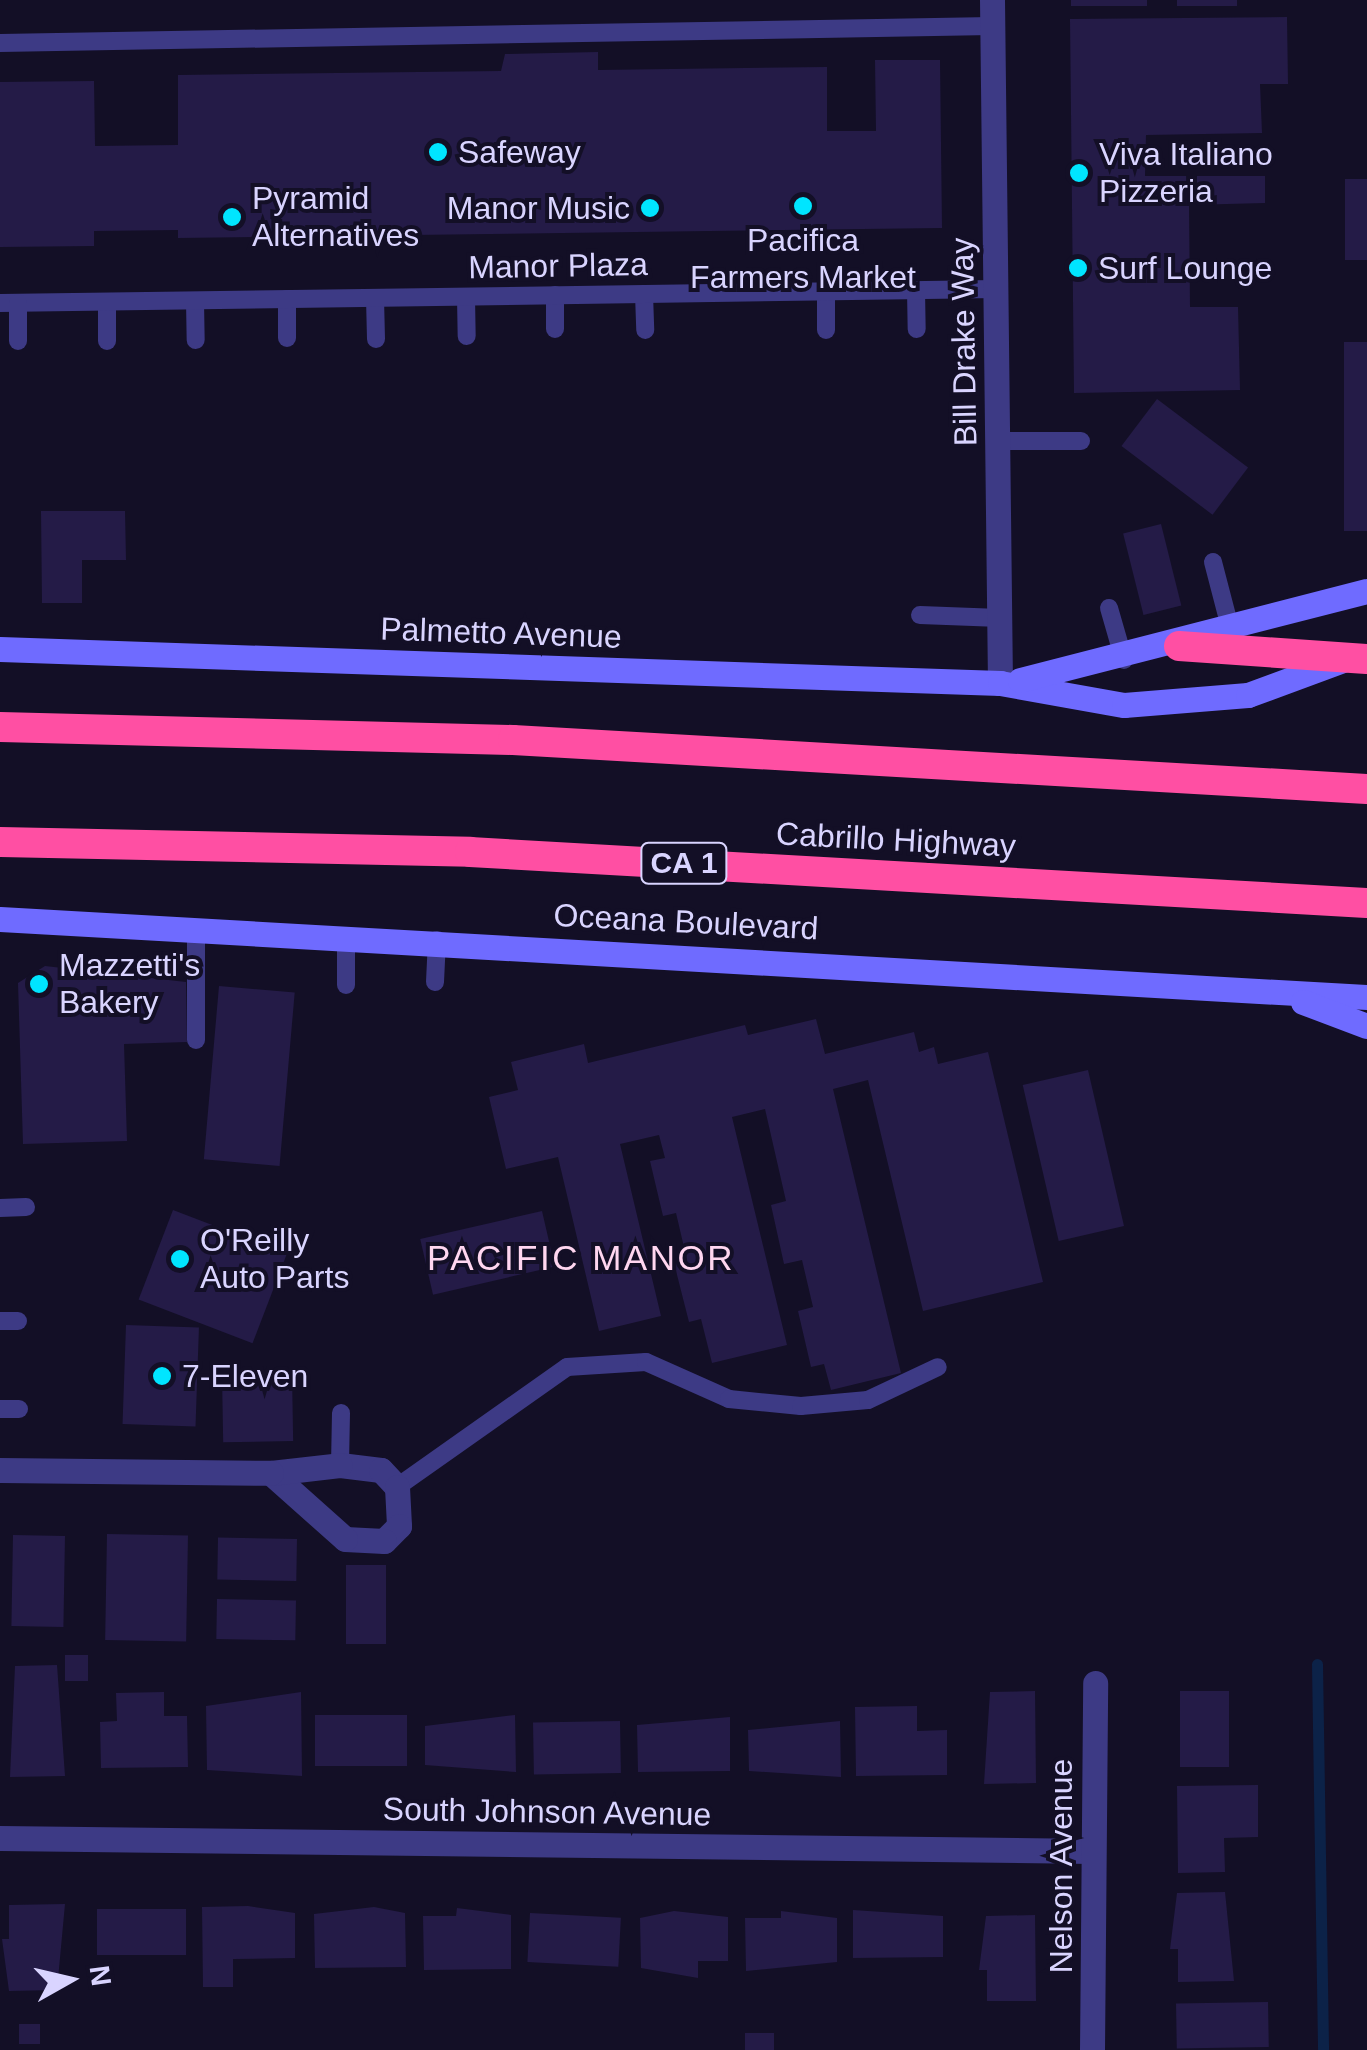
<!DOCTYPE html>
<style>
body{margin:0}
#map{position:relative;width:1367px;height:2050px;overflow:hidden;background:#130f26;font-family:Arial,sans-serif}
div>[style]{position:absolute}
.stream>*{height:11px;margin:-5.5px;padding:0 5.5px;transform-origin:5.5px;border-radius:5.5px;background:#0c2248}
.building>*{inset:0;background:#241b47;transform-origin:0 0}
.lane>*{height:18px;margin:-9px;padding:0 9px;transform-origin:9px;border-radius:9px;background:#3d3a85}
.street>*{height:25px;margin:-12.5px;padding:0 12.5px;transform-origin:12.5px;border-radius:12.5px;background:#3d3a85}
.secondary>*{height:25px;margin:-12.5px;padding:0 12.5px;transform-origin:12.5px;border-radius:12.5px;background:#6f6bff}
.highway>*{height:30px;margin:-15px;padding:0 15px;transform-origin:15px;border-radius:15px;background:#ff4fa3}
.dots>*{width:28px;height:28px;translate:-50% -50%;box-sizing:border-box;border:5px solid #130f26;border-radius:50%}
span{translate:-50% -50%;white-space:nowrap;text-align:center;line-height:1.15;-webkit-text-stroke:8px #130f26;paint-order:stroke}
.shield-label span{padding:2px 8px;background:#130f26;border:2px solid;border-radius:8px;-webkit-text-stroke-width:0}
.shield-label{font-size:30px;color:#d9d4ff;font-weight:700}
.poi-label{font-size:32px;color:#d9d4ff}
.left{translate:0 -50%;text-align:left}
.right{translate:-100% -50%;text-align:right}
.street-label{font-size:32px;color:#d9d4ff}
.neighbourhood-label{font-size:35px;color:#ffd6f0;letter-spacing:2.5px}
.north{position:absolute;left:20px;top:1930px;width:100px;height:100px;-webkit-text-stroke:8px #130f26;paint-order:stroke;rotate:82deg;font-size:28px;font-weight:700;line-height:40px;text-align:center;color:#d9d4ff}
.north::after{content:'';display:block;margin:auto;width:35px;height:45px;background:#d9d4ff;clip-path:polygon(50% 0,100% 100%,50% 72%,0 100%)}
</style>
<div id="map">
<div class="stream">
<div style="left:1317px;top:1664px;width:386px;rotate:89.1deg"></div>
</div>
<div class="building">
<div style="left:1071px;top:0;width:76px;height:6px"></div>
<div style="left:1177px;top:0;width:60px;height:6px"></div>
<div style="clip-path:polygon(1287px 17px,1288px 84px,1260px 84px,1262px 133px,1146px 135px,1145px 176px,1265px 176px,1265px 203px,1189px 205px,1190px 307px,1238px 307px,1240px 390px,1074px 393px,1070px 19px)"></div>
<div style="clip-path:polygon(598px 52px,598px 70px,827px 67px,827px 131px,876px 131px,875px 60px,940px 60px,942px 228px,178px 238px,178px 230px,94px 231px,94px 246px,0 247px,0 82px,94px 81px,95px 146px,178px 145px,178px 75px,501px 71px,505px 54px)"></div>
<div style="left:1345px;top:179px;width:22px;height:81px"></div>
<div style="left:1344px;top:342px;width:23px;height:189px"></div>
<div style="left:1157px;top:399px;width:114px;height:59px;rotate:37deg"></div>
<div style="clip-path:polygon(41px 511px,125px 511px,126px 560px,82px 560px,82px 603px,42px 603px)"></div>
<div style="left:1161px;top:524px;width:84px;height:39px;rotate:76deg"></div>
<div style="clip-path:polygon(45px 966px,186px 982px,187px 1042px,124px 1044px,127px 1141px,23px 1144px,18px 983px)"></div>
<div style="left:219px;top:986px;width:76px;height:174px;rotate:5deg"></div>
<div style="clip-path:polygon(816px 1019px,825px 1054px,914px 1032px,919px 1052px,934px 1047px,938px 1064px,988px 1052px,1043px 1282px,923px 1311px,868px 1080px,833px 1089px,901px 1373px,831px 1390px,824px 1364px,811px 1367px,798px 1311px,813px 1307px,802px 1260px,784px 1264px,771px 1205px,786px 1201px,765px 1109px,732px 1117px,787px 1345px,712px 1363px,701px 1319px,689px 1322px,674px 1263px,687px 1260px,676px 1213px,663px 1216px,650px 1161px,665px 1158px,659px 1135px,620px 1144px,661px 1316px,599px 1331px,558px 1157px,506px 1169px,489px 1097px,518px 1090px,511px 1062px,584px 1044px,588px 1063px,745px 1025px,748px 1035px)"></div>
<div style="left:1088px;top:1070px;width:160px;height:67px;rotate:77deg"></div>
<div style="left:173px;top:1210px;width:122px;height:96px;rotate:21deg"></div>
<div style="left:542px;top:1211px;width:57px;height:125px;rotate:77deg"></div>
<div style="left:126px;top:1325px;width:73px;height:99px;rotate:2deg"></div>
<div style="left:292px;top:1374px;width:67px;height:70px;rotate:89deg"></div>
<div style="left:107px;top:1534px;width:81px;height:106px;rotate:1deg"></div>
<div style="left:13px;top:1535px;width:52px;height:91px;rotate:1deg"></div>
<div style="left:297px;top:1539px;width:42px;height:79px;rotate:91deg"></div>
<div style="left:386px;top:1565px;width:79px;height:40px;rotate:90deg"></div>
<div style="left:217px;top:1599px;width:79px;height:40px;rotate:1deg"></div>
<div style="left:65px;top:1655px;width:23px;height:26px"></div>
<div style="clip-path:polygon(57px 1665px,65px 1776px,10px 1777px,15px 1666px)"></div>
<div style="clip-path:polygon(1035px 1691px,1036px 1783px,984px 1784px,990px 1692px)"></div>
<div style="left:1180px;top:1691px;width:49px;height:76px"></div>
<div style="clip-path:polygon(164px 1692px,164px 1716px,187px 1716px,188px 1767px,101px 1768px,100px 1722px,117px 1721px,116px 1693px)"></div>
<div style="clip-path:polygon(301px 1692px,302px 1776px,207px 1770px,206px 1706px)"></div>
<div style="clip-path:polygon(917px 1706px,917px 1731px,947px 1730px,947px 1775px,856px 1776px,855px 1707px)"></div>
<div style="left:407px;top:1715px;width:51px;height:92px;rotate:90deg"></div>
<div style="clip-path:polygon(515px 1715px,516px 1772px,425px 1765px,425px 1726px)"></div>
<div style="clip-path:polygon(730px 1717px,730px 1771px,638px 1772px,637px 1725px)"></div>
<div style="left:620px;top:1721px;width:52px;height:87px;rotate:89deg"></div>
<div style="clip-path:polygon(840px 1721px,841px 1777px,749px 1771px,748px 1730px)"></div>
<div style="clip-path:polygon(1258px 1785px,1258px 1837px,1224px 1838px,1225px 1872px,1178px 1873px,1177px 1786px)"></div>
<div style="clip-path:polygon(1225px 1892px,1234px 1981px,1178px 1982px,1178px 1949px,1170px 1949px,1177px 1893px)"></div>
<div style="clip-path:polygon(65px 1904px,57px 1990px,9px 1991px,2px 1939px,9px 1939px,9px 1905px)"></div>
<div style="clip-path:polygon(248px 1906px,295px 1913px,295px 1958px,233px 1959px,233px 1987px,203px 1987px,202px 1907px)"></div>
<div style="clip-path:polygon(374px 1907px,405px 1913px,406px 1967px,315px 1968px,314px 1914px)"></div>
<div style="clip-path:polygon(457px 1908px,511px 1915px,511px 1969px,424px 1970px,423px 1916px,456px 1916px)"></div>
<div style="left:186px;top:1909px;width:46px;height:89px;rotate:90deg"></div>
<div style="clip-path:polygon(853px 1910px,943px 1916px,943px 1957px,853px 1958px)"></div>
<div style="clip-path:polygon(674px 1911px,728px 1917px,728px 1961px,698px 1961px,698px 1978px,641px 1968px,640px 1918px)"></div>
<div style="clip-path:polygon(781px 1911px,837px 1918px,837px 1962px,746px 1971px,745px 1918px,781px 1918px)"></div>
<div style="left:530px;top:1913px;width:91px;height:49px;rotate:3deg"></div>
<div style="clip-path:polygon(1035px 1915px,1036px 2001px,987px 2001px,987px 1970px,979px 1970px,986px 1916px)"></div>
<div style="left:1268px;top:2002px;width:45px;height:92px;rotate:89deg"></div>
<div style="left:19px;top:2024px;width:21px;height:20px"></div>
<div style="left:745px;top:2033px;width:29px;height:17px"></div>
</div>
<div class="lane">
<div style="left:0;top:43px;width:992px;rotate:-0.98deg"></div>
<div style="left:916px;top:290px;width:39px;rotate:89deg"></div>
<div style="left:826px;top:292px;width:38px;rotate:90deg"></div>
<div style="left:644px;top:294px;width:36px;rotate:88deg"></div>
<div style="left:555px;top:295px;width:34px;rotate:90deg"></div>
<div style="left:466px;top:297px;width:39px;rotate:89deg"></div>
<div style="left:375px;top:298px;width:41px;rotate:88.6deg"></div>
<div style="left:287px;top:299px;width:39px;rotate:90deg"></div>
<div style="left:195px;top:301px;width:39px;rotate:89deg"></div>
<div style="left:107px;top:302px;width:39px;rotate:90deg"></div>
<div style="left:0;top:303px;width:997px;rotate:-0.8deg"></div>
<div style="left:18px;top:303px;width:38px;rotate:90deg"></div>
<div style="left:998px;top:441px;width:83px"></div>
<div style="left:1213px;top:562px;width:71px;rotate:75.4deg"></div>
<div style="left:1109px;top:608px;width:54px;rotate:73.9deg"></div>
<div style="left:920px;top:615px;width:80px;rotate:2.1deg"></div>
<div style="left:196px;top:930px;width:110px;rotate:90deg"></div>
<div style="left:435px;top:982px;width:42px;rotate:-87.3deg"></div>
<div style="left:346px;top:985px;width:48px;rotate:-90deg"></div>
<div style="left:0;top:1208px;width:26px;rotate:-2deg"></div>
<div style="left:0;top:1321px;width:18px"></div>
<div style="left:0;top:1409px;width:19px"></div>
<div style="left:340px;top:1465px;width:52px;rotate:-88.9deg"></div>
<div style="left:397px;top:1487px;width:208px;rotate:-35.2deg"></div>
<div style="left:567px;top:1367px;width:79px;rotate:-3.6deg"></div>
<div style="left:646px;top:1362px;width:91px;rotate:24deg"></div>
<div style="left:729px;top:1399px;width:72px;rotate:5.6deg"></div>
<div style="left:801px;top:1406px;width:67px;rotate:-5.1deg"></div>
<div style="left:868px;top:1400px;width:77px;rotate:-25.2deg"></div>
</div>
<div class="street">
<div style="left:992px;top:0;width:683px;rotate:89.33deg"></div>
<div style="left:340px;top:1465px;width:41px;rotate:7deg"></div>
<div style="left:381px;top:1470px;width:23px;rotate:47deg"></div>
<div style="left:397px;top:1487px;width:39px;rotate:87deg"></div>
<div style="left:399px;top:1526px;width:21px;rotate:135deg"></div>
<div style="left:384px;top:1541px;width:39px;rotate:-177deg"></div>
<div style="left:345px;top:1539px;width:99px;rotate:-138.3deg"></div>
<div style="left:271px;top:1473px;width:69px;rotate:-6.6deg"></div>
<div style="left:0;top:1470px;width:271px;rotate:0.6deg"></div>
<div style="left:0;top:1838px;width:1093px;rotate:0.68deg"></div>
<div style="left:1092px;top:2050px;width:367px;rotate:-89.5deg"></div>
</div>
<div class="secondary">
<div style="left:0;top:649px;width:1001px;rotate:1.95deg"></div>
<div style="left:1000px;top:683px;width:126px;rotate:10.1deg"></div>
<div style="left:1124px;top:705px;width:124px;rotate:-4.6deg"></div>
<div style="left:1248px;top:695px;width:104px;rotate:-20.2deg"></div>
<div style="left:1020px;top:680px;width:358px;rotate:-14.4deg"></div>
<div style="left:0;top:919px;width:1369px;rotate:3.27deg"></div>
<div style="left:1303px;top:1002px;width:68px;rotate:20.6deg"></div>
</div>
<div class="highway">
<div style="left:1179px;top:646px;width:188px;rotate:4deg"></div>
<div style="left:0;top:727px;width:513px;rotate:1.45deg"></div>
<div style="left:513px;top:740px;width:855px;rotate:3.28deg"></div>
<div style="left:0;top:842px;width:470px;rotate:1.2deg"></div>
<div style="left:470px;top:852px;width:898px;rotate:3.25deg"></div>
</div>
<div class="dots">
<div style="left:438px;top:152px;background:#00e5ff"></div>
<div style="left:1079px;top:173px;background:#00e5ff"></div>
<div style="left:803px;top:206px;background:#00e5ff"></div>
<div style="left:650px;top:208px;background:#00e5ff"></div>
<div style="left:232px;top:217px;background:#00e5ff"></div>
<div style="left:1078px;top:268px;background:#00e5ff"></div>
<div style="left:39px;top:984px;background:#00e5ff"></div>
<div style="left:180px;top:1259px;background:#00e5ff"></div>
<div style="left:162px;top:1376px;background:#00e5ff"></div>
</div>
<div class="shield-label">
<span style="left:684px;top:863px">CA 1</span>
</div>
<div class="poi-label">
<span class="left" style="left:458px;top:152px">Safeway</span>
<span class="left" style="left:1099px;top:173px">Viva Italiano<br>Pizzeria</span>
<span class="left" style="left:252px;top:217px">Pyramid<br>Alternatives</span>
<span class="right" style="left:630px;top:208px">Manor Music</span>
<span style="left:803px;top:259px">Pacifica<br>Farmers Market</span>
<span class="left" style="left:1098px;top:268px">Surf Lounge</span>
<span class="left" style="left:59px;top:984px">Mazzetti's<br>Bakery</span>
<span class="left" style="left:200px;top:1259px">O'Reilly<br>Auto Parts</span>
<span class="left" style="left:182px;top:1376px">7-Eleven</span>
</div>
<div class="street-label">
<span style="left:558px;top:266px;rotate:-1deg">Manor Plaza</span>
<span style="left:964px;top:342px;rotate:-91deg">Bill Drake Way</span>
<span style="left:501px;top:633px;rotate:2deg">Palmetto Avenue</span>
<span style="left:896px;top:840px;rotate:3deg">Cabrillo Highway</span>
<span style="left:686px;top:922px;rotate:3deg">Oceana Boulevard</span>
<span style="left:547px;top:1812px;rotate:1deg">South Johnson Avenue</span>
<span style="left:1061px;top:1866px;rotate:-90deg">Nelson Avenue</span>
</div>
<div class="neighbourhood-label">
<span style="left:581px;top:1258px">PACIFIC MANOR</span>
</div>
<div class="north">N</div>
</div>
